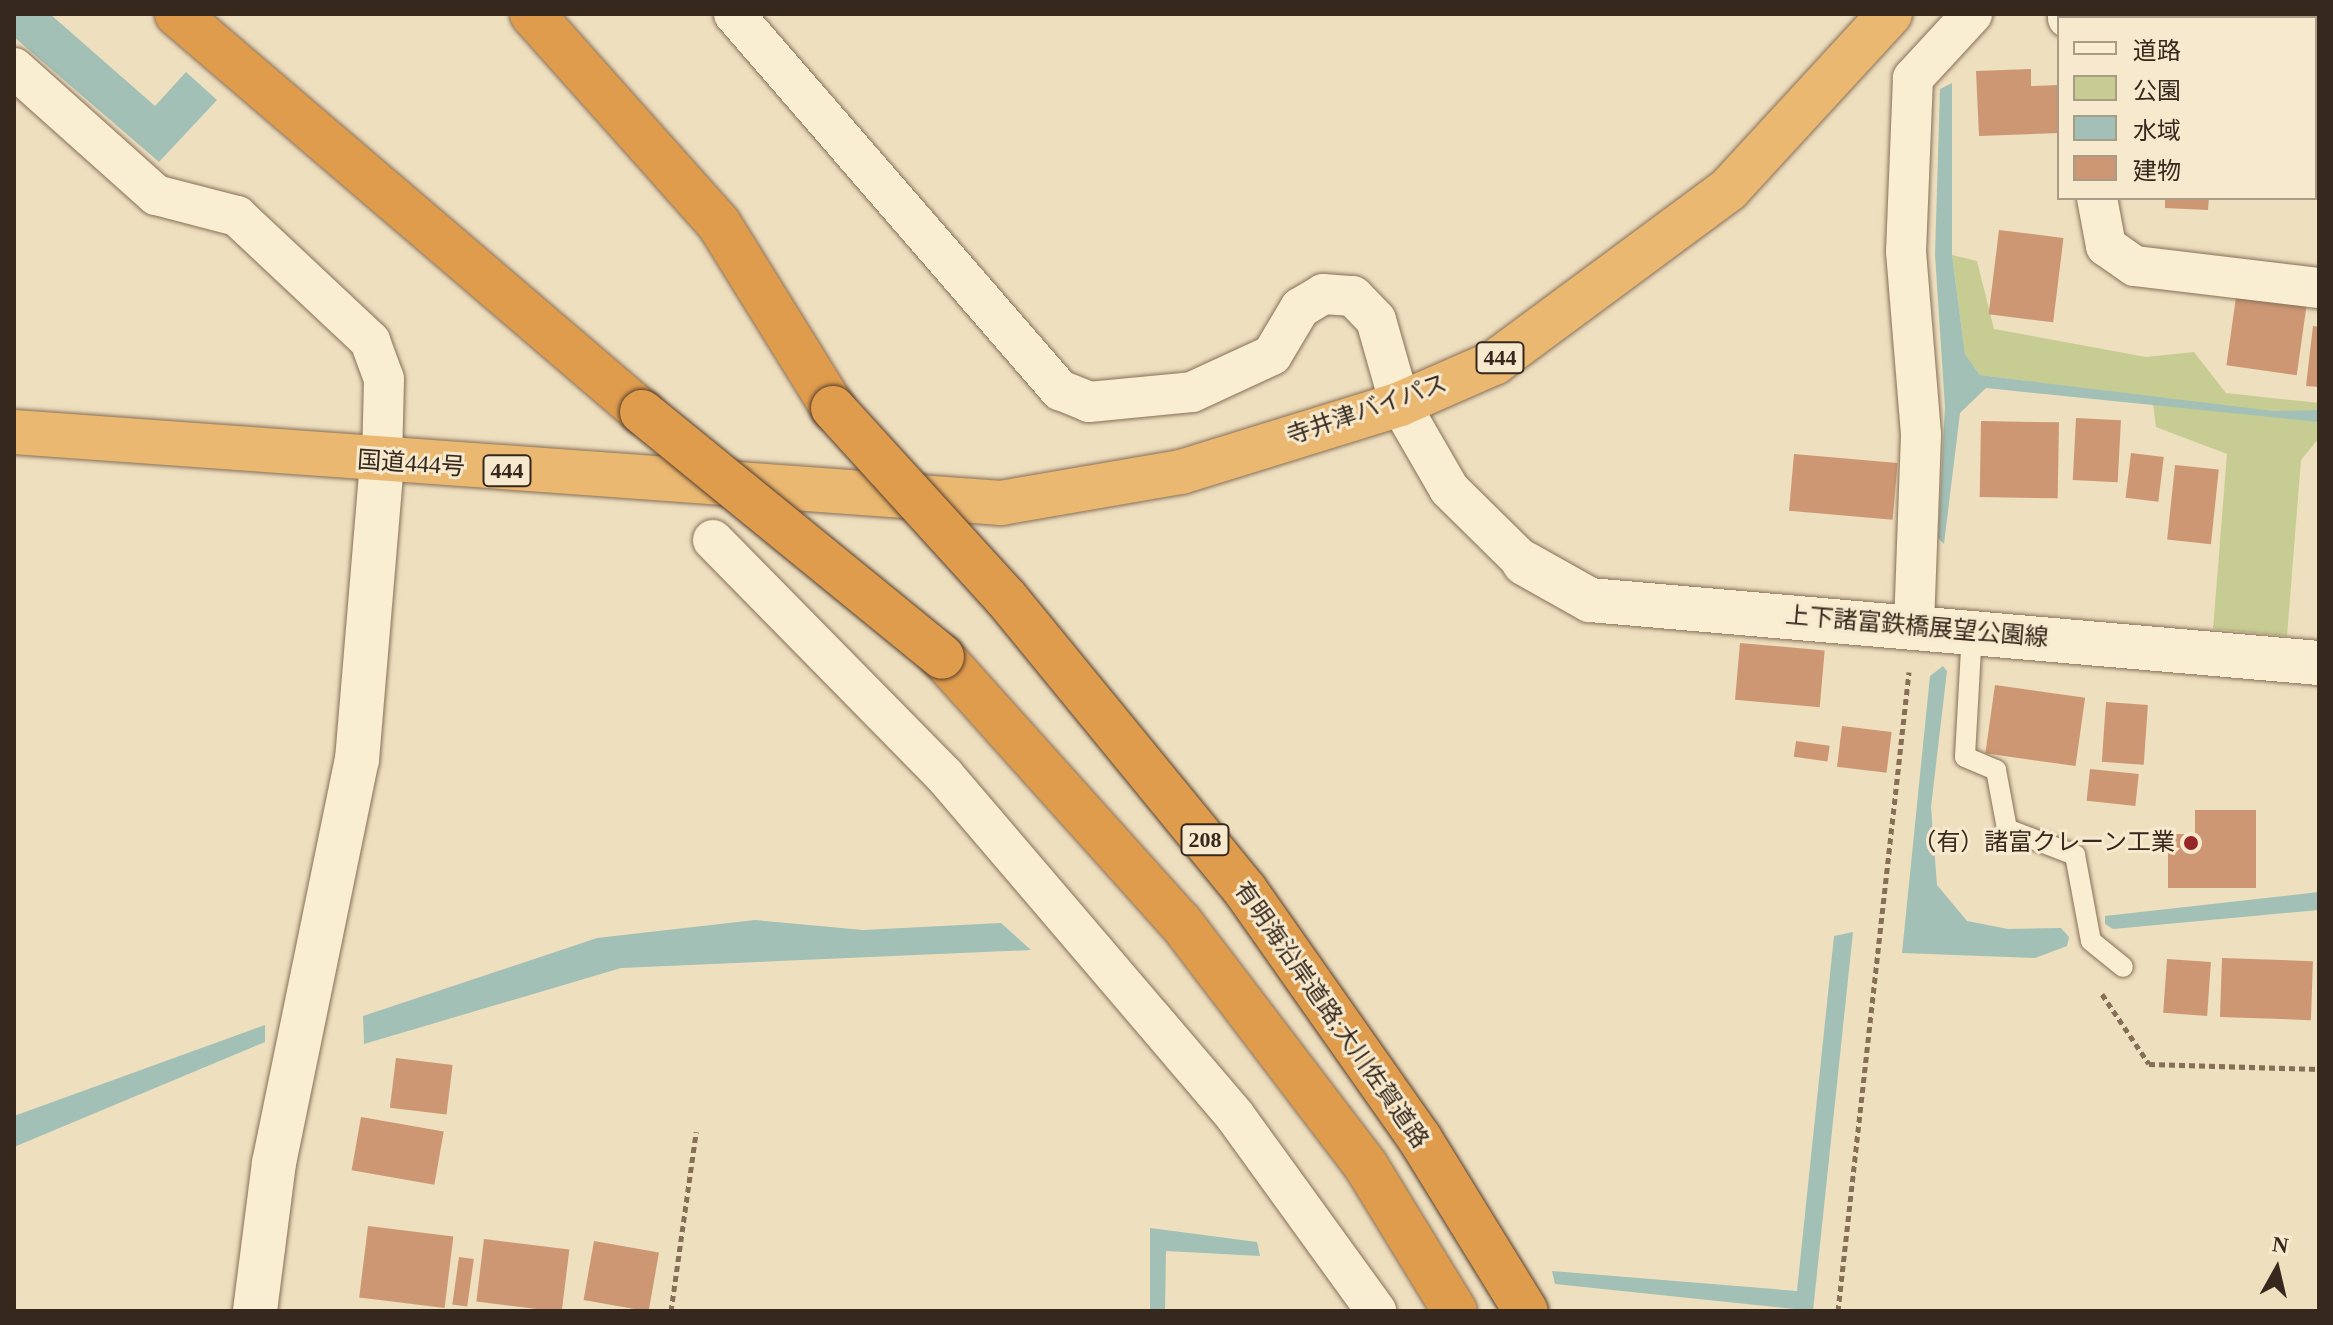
<!DOCTYPE html>
<meta charset="utf-8">
<style>
body{margin:0}
#map{position:relative;width:2333px;height:1325px;overflow:hidden;background:#eedfbf;font-family:"Times New Roman","Noto Sans JP",serif}
div>[style]{position:absolute}
.green>*{inset:0;background:#c7cc93}
.water>*{inset:0;background:#a2c0b6}
.stream>*{height:12px;margin:-6px;padding:0 6px;transform-origin:6px;border-radius:6px;background:#a2c0b6}
.building>*{inset:0;background:#cd9774;transform-origin:0 0}
.path>*{height:5px;margin-top:-2.5px;transform-origin:0;background:repeating-linear-gradient(90deg,#876f57 0 6px,transparent 0 10px)}
.roads{filter:drop-shadow(0 0 2px #876f57) drop-shadow(0 0 2px #876f57)}
.service>*{height:20px;margin:-10px;padding:0 10px;transform-origin:10px;border-radius:10px;background:#f9edd2}
.minor>*{height:40px;margin:-20px;padding:0 20px;transform-origin:20px;border-radius:20px;background:#f9edd2}
.tertiary>*{height:44px;margin:-22px;padding:0 22px;transform-origin:22px;border-radius:22px;background:#f9edd2}
.trunk>*{height:44px;margin:-22px;padding:0 22px;transform-origin:22px;border-radius:22px;background:#eab871}
.motorway>*{height:44px;margin:-22px;padding:0 22px;transform-origin:22px;border-radius:22px;background:#e09c4d}
.bridges{filter:drop-shadow(0 0 2px #543e2c) drop-shadow(0 0 2px #543e2c)}
.motorway-bridge>*{height:44px;margin:-22px;padding:0 22px;transform-origin:22px;border-radius:22px;background:#e09c4d}
.dots>*{width:22px;height:22px;translate:-50% -50%;box-sizing:border-box;border:4px solid #f6e9ce;border-radius:50%}
span{translate:-50% -50%;white-space:nowrap;text-align:center;line-height:1.15;-webkit-text-stroke:6px #f6e9ce;paint-order:stroke}
.shield-label span{padding:2px 6px;background:#f6e9ce;border:2px solid;border-radius:6px;-webkit-text-stroke-width:0}
.shield-label{font-size:22px;color:#36281c;font-weight:700}
.street-label{font-size:24px;color:#36281c}
.poi-label{font-size:24px;color:#36281c}
.right{translate:-100% -50%;text-align:right}
.frame{position:absolute;inset:0;border:16px solid #36281c;pointer-events:none}
.legend{position:absolute;left:2057px;top:16px;width:260px;height:184px;box-sizing:border-box;background:#f6e9ce;border:2px solid #a99c87;margin:0;padding:10px 14px;list-style:none;font-size:24px;color:#36281c}
.legend li{display:flex;align-items:center;gap:16px;height:40px}
.legend b{width:40px;border:2px solid #a99c87}
.north{position:absolute;left:2237px;top:1229px;width:80px;height:80px;-webkit-text-stroke:6px #f6e9ce;paint-order:stroke;rotate:8deg;font-size:22px;font-weight:700;line-height:32px;text-align:center;color:#36281c}
.north::after{content:'';display:block;margin:auto;width:28px;height:36px;background:#36281c;clip-path:polygon(50% 0,100% 100%,50% 72%,0 100%)}
</style>
<div id="map">
<div class="green">
<div style="clip-path:polygon(1952px 255px,1977px 261px,1994px 329px,2146px 357px,2194px 352px,2226px 393px,2319px 403px,2319px 438px,2301px 460px,2287px 636px,2213px 629px,2227px 454px,2156px 427px,2152px 397px,1980px 375px,1965px 354px)"></div>
</div>
<div class="water">
<div style="clip-path:polygon(14px 14px,50px 14px,155px 106px,186px 72px,217px 100px,159px 162px,14px 37px)"></div>
<div style="clip-path:polygon(1952px 83px,1952px 255px,1965px 354px,1980px 375px,2273px 411px,2319px 410px,2319px 422px,1986px 388px,1960px 413px,1944px 544px,1938px 538px,1945px 407px,1935px 255px,1940px 89px)"></div>
<div style="clip-path:polygon(1943px 666px,1947px 671px,1931px 807px,1937px 885px,1967px 921px,2008px 929px,2061px 928px,2069px 937px,2067px 946px,2035px 958px,1902px 953px,1930px 676px)"></div>
<div style="clip-path:polygon(2319px 892px,2319px 910px,2113px 929px,2105px 924px,2105px 916px)"></div>
<div style="clip-path:polygon(755px 920px,863px 930px,1001px 923px,1031px 950px,621px 968px,364px 1044px,363px 1016px,597px 938px)"></div>
<div style="clip-path:polygon(1853px 932px,1813px 1311px,1555px 1284px,1552px 1271px,1797px 1291px,1834px 936px)"></div>
<div style="clip-path:polygon(265px 1025px,265px 1042px,14px 1147px,14px 1116px)"></div>
<div style="clip-path:polygon(1150px 1228px,1257px 1242px,1260px 1256px,1166px 1251px,1165px 1311px,1150px 1311px)"></div>
</div>
<div class="stream">
<div style="left:2264px;top:18px;width:4px;rotate:-63deg"></div>
</div>
<div class="building">
<div style="clip-path:polygon(2031px 69px,2031px 86px,2059px 85px,2059px 133px,1979px 136px,1976px 71px)"></div>
<div style="clip-path:polygon(2165px 198px,2209px 198px,2208px 210px,2165px 208px)"></div>
<div style="left:1999px;top:230px;width:65px;height:85px;rotate:7deg"></div>
<div style="left:2237px;top:290px;width:71px;height:76px;rotate:8deg"></div>
<div style="clip-path:polygon(2313px 326px,2319px 327px,2319px 387px,2306px 386px)"></div>
<div style="left:2076px;top:418px;width:45px;height:62px;rotate:3deg"></div>
<div style="left:1981px;top:421px;width:78px;height:76px;rotate:1deg"></div>
<div style="left:2131px;top:453px;width:33px;height:45px;rotate:7deg"></div>
<div style="left:1794px;top:454px;width:104px;height:57px;rotate:5deg"></div>
<div style="left:2175px;top:465px;width:44px;height:75px;rotate:6deg"></div>
<div style="left:1740px;top:643px;width:85px;height:57px;rotate:5deg"></div>
<div style="left:1995px;top:685px;width:91px;height:69px;rotate:8deg"></div>
<div style="left:2106px;top:702px;width:42px;height:60px;rotate:4deg"></div>
<div style="left:1842px;top:726px;width:50px;height:41px;rotate:7deg"></div>
<div style="left:1796px;top:741px;width:34px;height:16px;rotate:8deg"></div>
<div style="left:2090px;top:769px;width:49px;height:32px;rotate:6deg"></div>
<div style="clip-path:polygon(2195px 810px,2256px 810px,2256px 888px,2168px 888px,2168px 834px,2195px 834px)"></div>
<div style="left:2222px;top:958px;width:91px;height:59px;rotate:2deg"></div>
<div style="left:2167px;top:959px;width:44px;height:54px;rotate:4deg"></div>
<div style="left:396px;top:1058px;width:57px;height:50px;rotate:7deg"></div>
<div style="left:361px;top:1117px;width:84px;height:54px;rotate:10deg"></div>
<div style="left:368px;top:1226px;width:86px;height:72px;rotate:7deg"></div>
<div style="left:484px;top:1239px;width:86px;height:63px;rotate:7deg"></div>
<div style="left:594px;top:1241px;width:66px;height:60px;rotate:10deg"></div>
<div style="left:459px;top:1257px;width:15px;height:48px;rotate:8deg"></div>
</div>
<div class="path">
<div style="left:2102px;top:994px;width:84px;rotate:56.1deg"></div>
<div style="left:2149px;top:1064px;width:170px;rotate:1.7deg"></div>
<div style="left:671px;top:1311px;width:181px;rotate:-82deg"></div>
<div style="left:1838px;top:1311px;width:643px;rotate:-83.66deg"></div>
</div>
<div class="roads">
<div class="service">
<div style="left:1972px;top:631px;width:126px;rotate:93.2deg"></div>
<div style="left:1965px;top:757px;width:34px;rotate:23deg"></div>
<div style="left:1996px;top:770px;width:60px;rotate:79.4deg"></div>
<div style="left:2007px;top:829px;width:73px;rotate:20.9deg"></div>
<div style="left:2075px;top:855px;width:87px;rotate:79.5deg"></div>
<div style="left:2091px;top:941px;width:41px;rotate:39.1deg"></div>
</div>
<div class="minor">
<div style="left:734px;top:14px;width:498px;rotate:49.1deg"></div>
<div style="left:1060px;top:390px;width:31px;rotate:22deg"></div>
<div style="left:1089px;top:402px;width:103px;rotate:-5.5deg"></div>
<div style="left:1192px;top:392px;width:88px;rotate:-24.8deg"></div>
<div style="left:1272px;top:355px;width:55px;rotate:-59.2deg"></div>
<div style="left:1300px;top:308px;width:27px;rotate:-31deg"></div>
<div style="left:1323px;top:294px;width:30px;rotate:4deg"></div>
<div style="left:1353px;top:296px;width:33px;rotate:46deg"></div>
<div style="left:1376px;top:320px;width:87px;rotate:74.1deg"></div>
<div style="left:1400px;top:404px;width:98px;rotate:60deg"></div>
<div style="left:1449px;top:489px;width:105px;rotate:44.6deg"></div>
<div style="left:2068px;top:14px;width:4px;rotate:90deg"></div>
<div style="left:14px;top:68px;width:191px;rotate:41.8deg"></div>
<div style="left:156px;top:195px;width:84px;rotate:14.5deg"></div>
<div style="left:237px;top:216px;width:183px;rotate:43.2deg"></div>
<div style="left:370px;top:341px;width:40px;rotate:69.8deg"></div>
<div style="left:384px;top:379px;width:83px;rotate:91.4deg"></div>
<div style="left:2097px;top:198px;width:49px;rotate:79.4deg"></div>
<div style="left:2106px;top:246px;width:35px;rotate:35deg"></div>
<div style="left:2135px;top:266px;width:185px;rotate:6.8deg"></div>
<div style="left:713px;top:540px;width:330px;rotate:45.5deg"></div>
<div style="left:944px;top:775px;width:448px;rotate:49.5deg"></div>
<div style="left:1235px;top:1116px;width:241px;rotate:54.1deg"></div>
<div style="left:1914px;top:626px;width:192px;rotate:-87.9deg"></div>
<div style="left:1921px;top:434px;width:183px;rotate:-94.7deg"></div>
<div style="left:1906px;top:252px;width:174px;rotate:-87.7deg"></div>
<div style="left:1913px;top:78px;width:87px;rotate:-47.3deg"></div>
</div>
<div class="tertiary">
<div style="left:1524px;top:563px;width:76px;rotate:29.3deg"></div>
<div style="left:1590px;top:600px;width:732px;rotate:4.94deg"></div>
<div style="left:255px;top:1311px;width:149px;rotate:-82.7deg"></div>
<div style="left:274px;top:1163px;width:411px;rotate:-78.4deg"></div>
<div style="left:357px;top:760px;width:299px;rotate:-85.2deg"></div>
</div>
<div class="trunk">
<div style="left:14px;top:432px;width:990px;rotate:4.11deg"></div>
<div style="left:1001px;top:503px;width:183px;rotate:-9.8deg"></div>
<div style="left:1181px;top:472px;width:229px;rotate:-17.2deg"></div>
<div style="left:1400px;top:404px;width:103px;rotate:-23.6deg"></div>
<div style="left:1494px;top:363px;width:292px;rotate:-36.5deg"></div>
<div style="left:1729px;top:189px;width:238px;rotate:-47.4deg"></div>
</div>
<div class="motorway">
<div style="left:177px;top:14px;width:612px;rotate:40.56deg"></div>
<div style="left:532px;top:14px;width:281px;rotate:48.3deg"></div>
<div style="left:719px;top:224px;width:216px;rotate:58.2deg"></div>
<div style="left:942px;top:657px;width:358px;rotate:48.1deg"></div>
<div style="left:1181px;top:923px;width:305px;rotate:52.7deg"></div>
<div style="left:1366px;top:1166px;width:170px;rotate:58.5deg"></div>
</div>
</div>
<div class="bridges">
<div class="motorway-bridge">
<div style="left:833px;top:408px;width:257px;rotate:47.7deg"></div>
<div style="left:1006px;top:598px;width:377px;rotate:50.7deg"></div>
<div style="left:1245px;top:890px;width:304px;rotate:54.9deg"></div>
<div style="left:1420px;top:1139px;width:202px;rotate:58.4deg"></div>
<div style="left:642px;top:412px;width:387px;rotate:39.2deg"></div>
</div>
</div>
<div class="dots">
<div style="left:2191px;top:843px;background:#972629"></div>
</div>
<div class="shield-label">
<span style="left:1500px;top:358px">444</span>
<span style="left:507px;top:471px">444</span>
<span style="left:1205px;top:840px">208</span>
</div>
<div class="street-label">
<span style="left:1367px;top:410px;rotate:-19deg">寺井津バイパス</span>
<span style="left:411px;top:464px;rotate:4deg">国道444号</span>
<span style="left:1917px;top:627px;rotate:5deg">上下諸富鉄橋展望公園線</span>
<span style="left:1331px;top:1015px;rotate:55deg">有明海沿岸道路;大川佐賀道路</span>
</div>
<div class="poi-label">
<span class="right" style="left:2175px;top:843px">（有）諸富クレーン工業</span>
</div>
<div class="frame"></div>
<ul class="legend">
<li><b style="height:10px;background:#f9edd2"></b>道路</li>
<li><b style="height:22px;background:#c7cc93"></b>公園</li>
<li><b style="height:22px;background:#a2c0b6"></b>水域</li>
<li><b style="height:22px;background:#cd9774"></b>建物</li>
</ul>
<div class="north">N</div>
</div>
